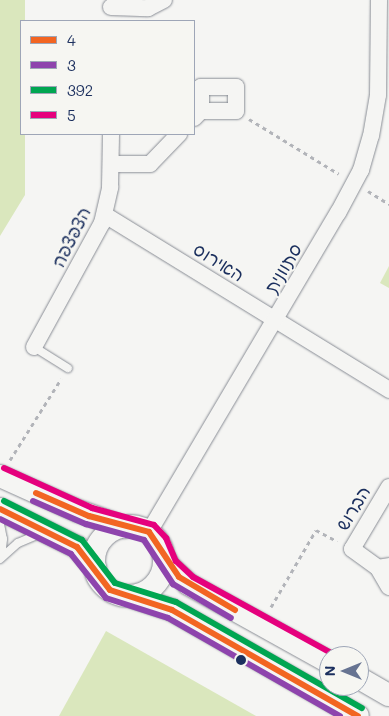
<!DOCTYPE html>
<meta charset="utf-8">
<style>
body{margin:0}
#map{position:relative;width:389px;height:716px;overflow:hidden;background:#f5f5f3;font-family:Mali,"Playpen Sans Hebrew",sans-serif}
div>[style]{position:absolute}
.green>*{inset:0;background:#dae7bd}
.path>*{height:3px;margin-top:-1.5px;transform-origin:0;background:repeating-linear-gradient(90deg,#b2b4b9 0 4px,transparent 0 8px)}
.roads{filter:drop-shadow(0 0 1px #898d95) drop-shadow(0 0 1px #898d95)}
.service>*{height:8px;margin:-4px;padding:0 4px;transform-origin:4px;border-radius:4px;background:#f5f5f3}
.minor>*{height:16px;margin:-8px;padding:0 8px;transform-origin:8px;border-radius:8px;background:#f5f5f3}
.secondary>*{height:22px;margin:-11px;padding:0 11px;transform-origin:11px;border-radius:11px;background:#f5f5f3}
.secondary>.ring{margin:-11px;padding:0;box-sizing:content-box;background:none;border:22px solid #f5f5f3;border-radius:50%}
.bus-1>*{height:6px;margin:-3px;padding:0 3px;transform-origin:3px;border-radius:3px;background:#f26522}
.bus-2>*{height:6px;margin:-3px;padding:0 3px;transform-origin:3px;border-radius:3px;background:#8e44ad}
.bus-3>*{height:6px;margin:-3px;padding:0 3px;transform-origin:3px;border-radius:3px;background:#00a651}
.bus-4>*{height:6px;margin:-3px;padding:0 3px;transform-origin:3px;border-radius:3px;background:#e5007d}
.dots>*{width:14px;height:14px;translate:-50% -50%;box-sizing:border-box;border:2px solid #f6f6f2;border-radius:50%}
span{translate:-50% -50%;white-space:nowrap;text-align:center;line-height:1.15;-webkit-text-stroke:4px #f6f6f2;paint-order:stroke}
.street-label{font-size:18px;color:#1b2f5e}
.legend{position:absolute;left:20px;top:20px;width:175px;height:115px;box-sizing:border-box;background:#f6f6f2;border:1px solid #9ea6b7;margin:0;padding:6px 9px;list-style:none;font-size:15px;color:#1b2f5e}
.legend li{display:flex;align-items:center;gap:10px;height:25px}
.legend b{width:25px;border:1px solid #9ea6b7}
.north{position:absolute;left:319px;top:646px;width:50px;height:50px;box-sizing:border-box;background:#f6f6f2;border:1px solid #9ea6b7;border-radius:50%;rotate:270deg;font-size:14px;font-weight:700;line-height:20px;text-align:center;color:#1b2f5e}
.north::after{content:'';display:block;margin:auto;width:18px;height:22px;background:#677492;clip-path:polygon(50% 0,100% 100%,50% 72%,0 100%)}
</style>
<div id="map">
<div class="green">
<div style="clip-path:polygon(0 0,25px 0,25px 21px,21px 21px,21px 134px,25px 134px,25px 195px,0 236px)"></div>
<div style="clip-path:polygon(389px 266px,389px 288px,380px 283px)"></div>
<div style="clip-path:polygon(106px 631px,256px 716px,59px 716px)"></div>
</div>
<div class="path">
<div style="left:249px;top:119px;width:105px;rotate:31.4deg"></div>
<div style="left:368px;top:191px;width:25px;rotate:32deg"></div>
<div style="left:10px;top:460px;width:96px;rotate:-57.8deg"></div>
<div style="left:271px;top:607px;width:89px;rotate:-59.7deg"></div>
<div style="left:316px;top:530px;width:24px;rotate:28deg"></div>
</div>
<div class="roads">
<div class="service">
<div style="left:34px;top:347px;width:40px;rotate:32deg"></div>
<div style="left:0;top:524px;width:15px;rotate:79deg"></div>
<div style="left:3px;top:539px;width:18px;rotate:96deg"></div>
<div style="left:0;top:559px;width:24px;rotate:-42deg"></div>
<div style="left:18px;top:543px;width:23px;rotate:-23deg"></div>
</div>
<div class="minor">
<div style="left:111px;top:7px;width:37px;rotate:2deg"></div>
<div style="left:148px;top:8px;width:18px;rotate:-27deg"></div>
<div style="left:194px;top:118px;width:10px;rotate:-45deg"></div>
<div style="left:201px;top:111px;width:24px;rotate:-90deg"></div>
<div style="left:201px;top:87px;width:35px"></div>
<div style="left:236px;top:87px;width:24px;rotate:90deg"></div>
<div style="left:236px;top:111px;width:35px;rotate:180deg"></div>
<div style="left:111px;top:164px;width:39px"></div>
<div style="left:150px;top:164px;width:42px;rotate:-46deg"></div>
<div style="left:105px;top:215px;width:334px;rotate:31.6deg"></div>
<div style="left:34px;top:347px;width:141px;rotate:-61.3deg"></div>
<div style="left:102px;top:223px;width:37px;rotate:-77deg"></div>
<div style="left:110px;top:187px;width:53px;rotate:-88.9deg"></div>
<div style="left:389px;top:487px;width:72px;rotate:120.8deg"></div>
<div style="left:352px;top:549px;width:32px;rotate:36deg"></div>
<div style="left:378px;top:568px;width:11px;rotate:-10deg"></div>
<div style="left:149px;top:532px;width:371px;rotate:-59.4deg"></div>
<div style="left:338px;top:213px;width:49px;rotate:-61.9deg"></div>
<div style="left:361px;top:170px;width:35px;rotate:-74deg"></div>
<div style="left:371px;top:136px;width:42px;rotate:-80.3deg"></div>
<div style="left:378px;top:95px;width:95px;rotate:-89.4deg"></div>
<div style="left:378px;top:568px;width:22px;rotate:60deg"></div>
</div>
<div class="secondary">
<div style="left:0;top:476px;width:85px;rotate:24.2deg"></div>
<div style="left:78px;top:511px;width:49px;rotate:19.2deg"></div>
<div style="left:0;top:509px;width:86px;rotate:26.3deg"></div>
<div style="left:77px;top:547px;width:28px;rotate:49deg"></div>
<div class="ring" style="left:94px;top:526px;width:48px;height:48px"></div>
<div style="left:163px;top:554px;width:13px;rotate:63deg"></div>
<div style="left:169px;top:566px;width:26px;rotate:43deg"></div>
<div style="left:188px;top:584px;width:161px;rotate:29deg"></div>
<div style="left:129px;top:596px;width:45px;rotate:18deg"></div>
<div style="left:172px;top:610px;width:214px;rotate:29.7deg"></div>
<div style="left:359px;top:678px;width:34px;rotate:30deg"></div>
</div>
</div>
<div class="bus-1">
<div style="left:36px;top:493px;width:58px;rotate:23.5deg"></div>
<div style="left:89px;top:516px;width:62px;rotate:14.9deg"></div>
<div style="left:149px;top:532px;width:54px;rotate:56.3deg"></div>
<div style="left:179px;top:577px;width:65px;rotate:30.5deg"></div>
<div style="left:0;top:509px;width:86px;rotate:26.3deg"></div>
<div style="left:77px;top:547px;width:54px;rotate:52.5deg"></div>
<div style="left:110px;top:590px;width:65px;rotate:17.9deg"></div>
<div style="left:172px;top:610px;width:214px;rotate:29.7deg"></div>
</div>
<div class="bus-2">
<div style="left:33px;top:501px;width:58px;rotate:23.5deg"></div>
<div style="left:86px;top:524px;width:60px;rotate:15.4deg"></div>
<div style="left:144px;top:540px;width:53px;rotate:56.6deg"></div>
<div style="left:173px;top:584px;width:67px;rotate:30.4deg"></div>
<div style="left:0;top:519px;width:79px;rotate:26.2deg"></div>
<div style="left:71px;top:554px;width:56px;rotate:51.5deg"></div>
<div style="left:106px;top:598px;width:65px;rotate:17.9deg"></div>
<div style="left:168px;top:618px;width:198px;rotate:29.7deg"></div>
</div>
<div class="bus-3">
<div style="left:4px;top:501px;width:87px;rotate:26.6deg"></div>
<div style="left:82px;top:540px;width:54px;rotate:52.5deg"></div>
<div style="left:115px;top:583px;width:64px;rotate:17.3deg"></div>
<div style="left:176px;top:602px;width:214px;rotate:29.7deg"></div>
</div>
<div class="bus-4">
<div style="left:4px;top:468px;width:97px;rotate:24.4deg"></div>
<div style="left:92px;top:508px;width:64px;rotate:15.3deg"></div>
<div style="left:154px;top:525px;width:18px;rotate:47deg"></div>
<div style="left:166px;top:538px;width:25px;rotate:67deg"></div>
<div style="left:176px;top:561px;width:23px;rotate:43deg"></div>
<div style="left:193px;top:577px;width:160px;rotate:28.8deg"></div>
</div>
<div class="dots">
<div style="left:241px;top:660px;background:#1b2f5e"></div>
</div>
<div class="street-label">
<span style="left:71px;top:237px;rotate:-64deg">הצפצפה</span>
<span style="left:219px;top:262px;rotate:32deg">האירוס</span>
<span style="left:283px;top:268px;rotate:-59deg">סתוונית</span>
<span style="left:353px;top:508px;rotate:-59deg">הברוש</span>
</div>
<ul class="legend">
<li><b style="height:6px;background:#f26522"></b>4</li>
<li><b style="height:6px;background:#8e44ad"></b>3</li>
<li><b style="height:6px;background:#00a651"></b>392</li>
<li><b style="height:6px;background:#e5007d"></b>5</li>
</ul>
<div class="north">N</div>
</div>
